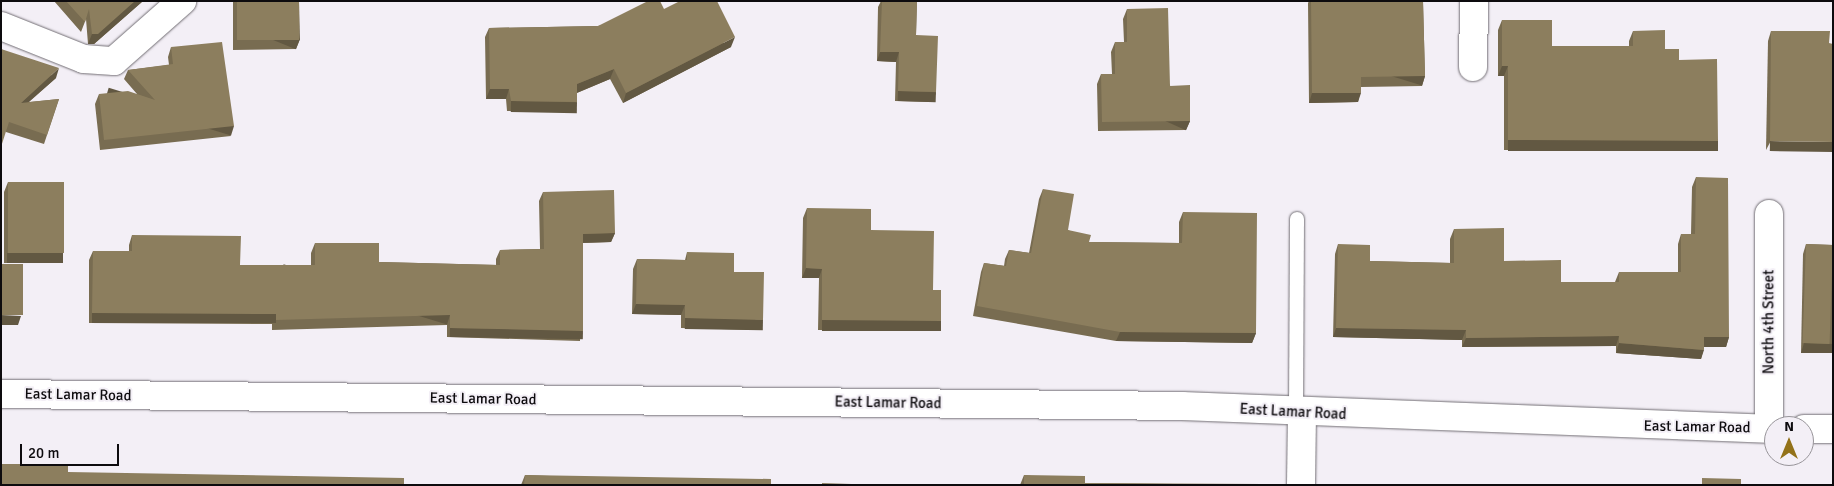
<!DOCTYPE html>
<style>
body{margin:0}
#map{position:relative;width:1834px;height:486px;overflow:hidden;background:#f3eff6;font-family:Signika,sans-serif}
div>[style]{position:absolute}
.roads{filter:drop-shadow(0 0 1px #726e74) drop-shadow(0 0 1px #726e74)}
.service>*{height:14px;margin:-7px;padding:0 7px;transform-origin:7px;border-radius:7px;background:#fff}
.minor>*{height:28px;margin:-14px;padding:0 14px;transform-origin:14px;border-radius:14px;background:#fff}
.wall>*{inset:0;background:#786c51}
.shaded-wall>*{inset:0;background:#625842;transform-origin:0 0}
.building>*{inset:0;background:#8c7e5e;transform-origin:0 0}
span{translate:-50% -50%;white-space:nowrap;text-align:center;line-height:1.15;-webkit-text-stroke:4px #f3eff6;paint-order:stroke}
.street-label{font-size:15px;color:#0d0b0e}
.frame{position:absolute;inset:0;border:2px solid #0d0b0e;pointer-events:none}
.north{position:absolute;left:1764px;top:416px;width:50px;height:50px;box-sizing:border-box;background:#f3eff6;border:1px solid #979499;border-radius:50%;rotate:0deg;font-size:14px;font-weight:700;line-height:20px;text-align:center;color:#0d0b0e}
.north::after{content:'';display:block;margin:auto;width:18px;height:22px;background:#937219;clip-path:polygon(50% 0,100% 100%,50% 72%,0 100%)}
.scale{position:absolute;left:20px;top:444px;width:99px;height:22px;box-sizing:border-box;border:2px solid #0d0b0e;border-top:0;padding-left:6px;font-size:15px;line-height:18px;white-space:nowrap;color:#0d0b0e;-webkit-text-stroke:4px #f3eff6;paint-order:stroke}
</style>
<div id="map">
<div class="roads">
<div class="service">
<div style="left:1296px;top:412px;width:193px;rotate:-89.7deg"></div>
</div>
<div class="minor">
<div style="left:1px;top:26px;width:89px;rotate:21.7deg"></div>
<div style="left:84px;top:59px;width:30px;rotate:4deg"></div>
<div style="left:114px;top:61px;width:91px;rotate:-41.4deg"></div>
<div style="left:1473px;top:67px;width:66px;rotate:-89.1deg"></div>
<div style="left:1769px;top:214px;width:215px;rotate:90deg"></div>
<div style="left:1px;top:394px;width:1181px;rotate:0.58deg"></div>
<div style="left:1182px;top:406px;width:592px;rotate:2.22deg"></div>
<div style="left:1804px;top:429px;width:29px"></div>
<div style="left:1301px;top:485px;width:73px;rotate:-89.2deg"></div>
</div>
</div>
<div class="wall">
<div style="clip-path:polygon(54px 1px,143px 1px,94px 44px,88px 44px,86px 19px,81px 32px)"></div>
<div style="clip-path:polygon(233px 1px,299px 1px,300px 39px,296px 49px,233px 50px)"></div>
<div style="clip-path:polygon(881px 1px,917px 1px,916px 35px,936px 92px,933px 102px,895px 101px,896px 62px,877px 61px,878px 7px)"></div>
<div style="clip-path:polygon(1309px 1px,1423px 1px,1425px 76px,1422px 86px,1361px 87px,1358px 102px,1309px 103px,1308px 3px)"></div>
<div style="clip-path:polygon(664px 9px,731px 47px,623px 103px,610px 79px,577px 93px,577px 102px,573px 112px,507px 111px,506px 99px,486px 99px,485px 37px,489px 28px,598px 26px)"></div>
<div style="clip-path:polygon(1127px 9px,1190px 121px,1186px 130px,1098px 131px,1097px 84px,1101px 74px,1112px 74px,1111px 52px,1115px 42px,1124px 42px,1123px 19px)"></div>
<div style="clip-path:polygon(1502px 20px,1552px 46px,1629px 46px,1629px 41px,1633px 31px,1665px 49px,1679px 60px,1718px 141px,1715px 150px,1504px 150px,1504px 76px,1498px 76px,1498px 30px)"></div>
<div style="clip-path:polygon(1771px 31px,1830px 31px,1766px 150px,1768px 41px)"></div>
<div style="clip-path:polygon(171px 47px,231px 136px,100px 150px,95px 104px,99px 94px,137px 94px,124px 79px,128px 70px,169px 65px,168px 57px)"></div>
<div style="clip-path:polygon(1px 49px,56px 78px,29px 102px,59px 99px,44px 144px,6px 132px)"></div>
<div style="clip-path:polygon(1696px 177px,1729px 337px,1726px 347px,1704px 347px,1701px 359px,1616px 353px,1616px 346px,1462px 347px,1462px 340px,1333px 337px,1335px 254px,1338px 244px,1370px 261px,1450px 263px,1450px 239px,1454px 229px,1504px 261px,1561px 282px,1615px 282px,1619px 272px,1678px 272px,1678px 244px,1681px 234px,1691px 234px,1692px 187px)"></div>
<div style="clip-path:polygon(8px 182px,63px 253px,60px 263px,4px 263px,4px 192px)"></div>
<div style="clip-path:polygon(1043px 189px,1068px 230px,1089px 242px,1179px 243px,1179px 222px,1183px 212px,1256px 333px,1252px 343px,1116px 341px,973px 316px,981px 272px,984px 263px,1004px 266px,1005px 259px,1009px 250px,1029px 253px,1039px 199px)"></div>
<div style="clip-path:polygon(543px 192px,615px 233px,611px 242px,583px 243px,580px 341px,447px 337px,447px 325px,272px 330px,272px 324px,89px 323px,89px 260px,93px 251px,129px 251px,129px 245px,132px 235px,240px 265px,311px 265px,311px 253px,315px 243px,379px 262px,496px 265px,496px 259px,500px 250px,540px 249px,539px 201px)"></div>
<div style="clip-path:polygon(807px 208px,871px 230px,933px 290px,937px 331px,818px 330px,819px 278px,802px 278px,803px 218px)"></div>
<div style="clip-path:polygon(1806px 244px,1833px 245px,1833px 353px,1801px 353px,1803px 254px)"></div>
<div style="clip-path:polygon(687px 252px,734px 272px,760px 330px,681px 328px,681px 315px,632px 314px,633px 269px,637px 259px,685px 260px)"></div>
<div style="clip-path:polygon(525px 475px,771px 485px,521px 485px)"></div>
<div style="clip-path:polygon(1024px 475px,1085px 483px,1264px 485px,1020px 485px)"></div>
</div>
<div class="shaded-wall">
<div style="clip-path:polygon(135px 1px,143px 1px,94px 44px,88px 44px,92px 34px)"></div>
<div style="clip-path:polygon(735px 37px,731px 47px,623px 103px,626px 93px)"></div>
<div style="left:300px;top:39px;width:11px;height:63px;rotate:112deg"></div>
<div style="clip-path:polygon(880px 52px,899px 52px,896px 62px,877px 61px)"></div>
<div style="clip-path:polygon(1502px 66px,1508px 66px,1504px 76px,1498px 76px)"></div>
<div style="clip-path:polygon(59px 68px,56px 78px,17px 112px,21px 103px)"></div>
<div style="clip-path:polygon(614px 69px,610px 79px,574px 94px,577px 84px)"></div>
<div style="left:1425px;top:76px;width:10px;height:64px;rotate:107deg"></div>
<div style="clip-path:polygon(490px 89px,509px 89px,506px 99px,486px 99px)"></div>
<div style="left:898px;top:91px;width:38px;height:10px;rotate:2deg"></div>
<div style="clip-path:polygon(1312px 93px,1361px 93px,1358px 102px,1309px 103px)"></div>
<div style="left:511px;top:101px;width:66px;height:11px;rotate:1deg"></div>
<div style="left:1190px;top:121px;width:10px;height:88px;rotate:114deg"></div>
<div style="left:234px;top:126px;width:10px;height:131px;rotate:107deg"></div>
<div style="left:1508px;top:140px;width:210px;height:11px"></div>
<div style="left:1770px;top:141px;width:63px;height:10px;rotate:1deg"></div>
<div style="clip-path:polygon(615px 233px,611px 242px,579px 243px,583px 234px)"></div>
<div style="left:7px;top:253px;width:56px;height:10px"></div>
<div style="clip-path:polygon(806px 268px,822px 269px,819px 278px,802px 278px)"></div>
<div style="clip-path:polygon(636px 304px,685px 305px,681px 315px,632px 314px)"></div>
<div style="left:92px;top:313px;width:184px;height:10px"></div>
<div style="clip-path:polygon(1px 315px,21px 316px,18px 325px,1px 325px)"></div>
<div style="left:450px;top:315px;width:10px;height:174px;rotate:107deg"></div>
<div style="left:685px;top:318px;width:78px;height:11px;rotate:1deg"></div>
<div style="left:822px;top:320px;width:119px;height:11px"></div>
<div style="left:450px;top:328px;width:133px;height:9px;rotate:1deg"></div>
<div style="clip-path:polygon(1336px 328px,1466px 330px,1462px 340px,1333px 337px)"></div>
<div style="clip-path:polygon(1120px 332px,1256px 333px,1252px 343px,1116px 341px)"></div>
<div style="clip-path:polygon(1619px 336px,1616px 346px,1462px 347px,1466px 338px)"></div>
<div style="clip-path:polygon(1704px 337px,1729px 337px,1726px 347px,1701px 347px)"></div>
<div style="clip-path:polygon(1619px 343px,1704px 350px,1701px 359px,1616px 353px)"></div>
<div style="clip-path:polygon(1804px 343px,1833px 344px,1833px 353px,1801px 353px)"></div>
</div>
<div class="building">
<div style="clip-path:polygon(66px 1px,135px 1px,98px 34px,92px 34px,89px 9px,85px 22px)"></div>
<div style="left:237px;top:1px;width:62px;height:39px"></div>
<div style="clip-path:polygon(648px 1px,660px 1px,664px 9px,680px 1px,717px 1px,735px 37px,626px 93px,614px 69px,577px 84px,577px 102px,511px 101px,509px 89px,490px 89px,489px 28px,598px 26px)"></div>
<div style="clip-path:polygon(882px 1px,917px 1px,916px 35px,938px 36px,936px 92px,898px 91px,899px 52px,880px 52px)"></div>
<div style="clip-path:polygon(1311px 1px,1423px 1px,1425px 76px,1361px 77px,1361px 93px,1312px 93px)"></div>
<div style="clip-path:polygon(1168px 8px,1170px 86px,1190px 85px,1190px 121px,1102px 122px,1101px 74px,1115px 74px,1115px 42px,1127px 42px,1127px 9px)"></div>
<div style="clip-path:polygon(1502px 20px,1552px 20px,1552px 46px,1633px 46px,1633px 31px,1665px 30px,1665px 49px,1679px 49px,1679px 60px,1717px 59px,1718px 141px,1508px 140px,1508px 66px,1502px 66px)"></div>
<div style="clip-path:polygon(1771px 31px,1830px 31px,1829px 43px,1833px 44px,1833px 142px,1770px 141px)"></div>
<div style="clip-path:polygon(222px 42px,234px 126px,104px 140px,99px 94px,128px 91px,155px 100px,128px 70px,173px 64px,171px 47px)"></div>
<div style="clip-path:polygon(1px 49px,59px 68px,21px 103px,59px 99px,47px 135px,9px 122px,1px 147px)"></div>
<div style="clip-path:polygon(1696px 177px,1728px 178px,1729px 337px,1704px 337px,1704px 350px,1619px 343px,1619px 336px,1466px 338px,1466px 330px,1336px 328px,1338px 244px,1370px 245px,1370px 261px,1454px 263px,1454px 229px,1504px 228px,1504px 261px,1561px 260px,1561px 282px,1619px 282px,1619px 272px,1681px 272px,1681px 234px,1695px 234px)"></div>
<div style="left:8px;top:182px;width:56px;height:71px"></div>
<div style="clip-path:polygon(1043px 189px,1074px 194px,1068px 230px,1091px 235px,1089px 242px,1182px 243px,1183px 212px,1257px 213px,1256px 333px,1120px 332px,977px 306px,984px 263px,1006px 266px,1009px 250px,1031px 253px)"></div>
<div style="clip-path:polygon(614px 190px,615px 233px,583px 234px,583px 331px,450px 328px,450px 315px,276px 320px,276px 314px,92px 313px,93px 251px,132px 251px,132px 235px,241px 236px,240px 265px,315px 265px,315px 243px,379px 243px,379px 262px,500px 265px,500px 250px,544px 249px,543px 192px)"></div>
<div style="clip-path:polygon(807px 208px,871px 209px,871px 230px,934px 231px,933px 290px,941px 290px,941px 321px,822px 320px,822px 269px,806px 268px)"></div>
<div style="left:1806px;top:244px;width:27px;height:99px;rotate:2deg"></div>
<div style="clip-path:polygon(687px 252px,734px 253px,734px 272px,764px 272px,763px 320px,685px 318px,685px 305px,636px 304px,637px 259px,687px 260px)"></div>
<div style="left:1px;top:264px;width:22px;height:51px"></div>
<div style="clip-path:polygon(1px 464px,68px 464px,68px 472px,404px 478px,404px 485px,1px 485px)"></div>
<div style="clip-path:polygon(525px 475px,771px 479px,771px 485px,524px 485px)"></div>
<div style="clip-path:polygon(1024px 475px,1085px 476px,1085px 483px,1264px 484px,1264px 485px,1024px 485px)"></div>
<div style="clip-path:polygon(1702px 478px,1741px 479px,1741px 485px,1702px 485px)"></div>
<div style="clip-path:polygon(822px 483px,881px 485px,822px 485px)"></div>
</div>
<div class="street-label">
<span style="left:1769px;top:322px;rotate:-90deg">North 4th Street</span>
<span style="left:78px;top:395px;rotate:1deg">East Lamar Road</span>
<span style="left:483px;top:399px;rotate:1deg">East Lamar Road</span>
<span style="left:888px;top:403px;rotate:1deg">East Lamar Road</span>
<span style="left:1293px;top:412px;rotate:3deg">East Lamar Road</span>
<span style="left:1697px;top:427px;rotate:1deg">East Lamar Road</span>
</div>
<div class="frame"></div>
<div class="north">N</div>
<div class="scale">20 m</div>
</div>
